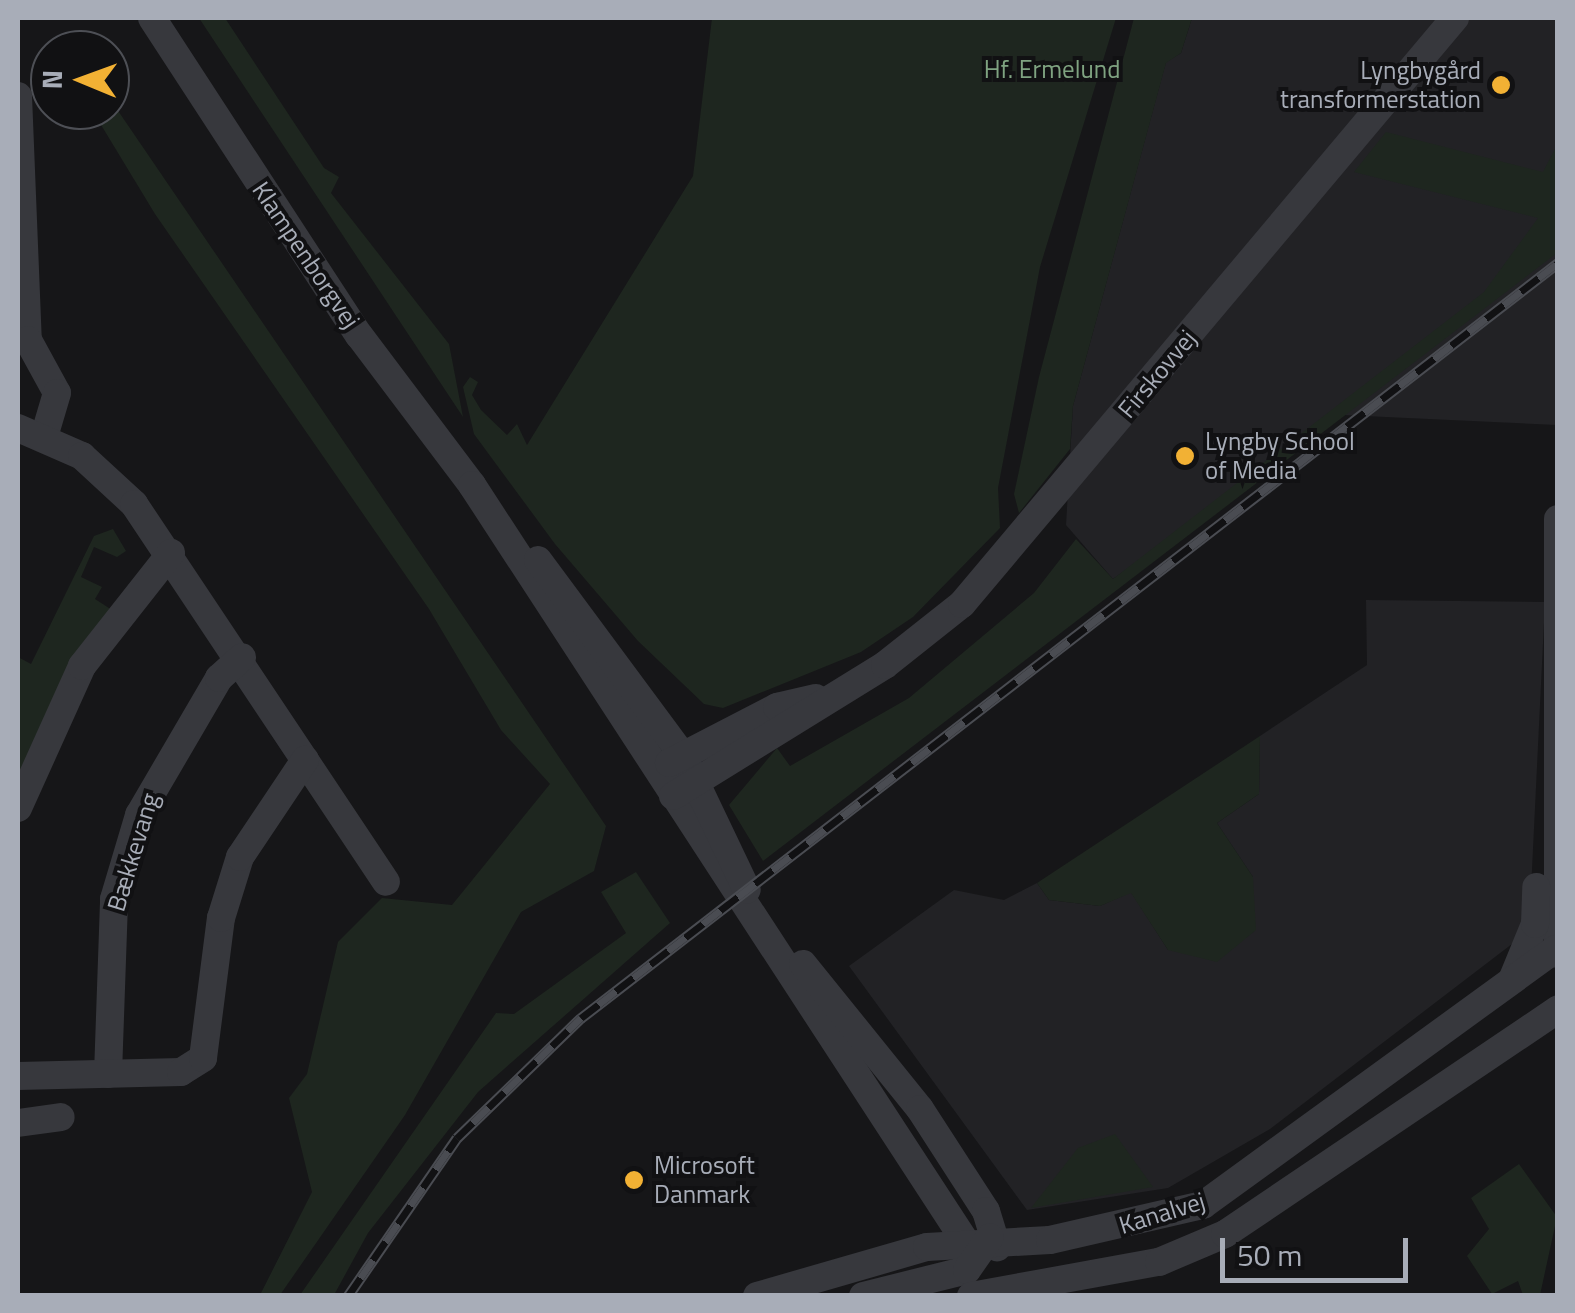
<!DOCTYPE html>
<meta charset="utf-8">
<style>
body{margin:0}
#map{position:relative;width:1575px;height:1313px;overflow:hidden;background:#161618;font-family:"Titillium Web",sans-serif}
div>[style]{position:absolute}
.built>*{inset:0;background:#222225}
.green>*{inset:0;background:#1e261f}
.minor>*{height:28px;margin:-14px;padding:0 14px;transform-origin:14px;border-radius:14px;background:#37383d}
.rail>*{height:11px;margin-top:-5.5px;transform-origin:0;background:repeating-linear-gradient(90deg,#111113 0 22px,#4a4c52 0 44px);box-sizing:border-box;border-block:2px solid #4a4c52}
.dots>*{width:28px;height:28px;translate:-50% -50%;box-sizing:border-box;border:5px solid #111113;border-radius:50%}
span{translate:-50% -50%;white-space:nowrap;text-align:center;line-height:1.15;-webkit-text-stroke:8px #111113;paint-order:stroke}
.park-label{font-size:25px;color:#7fa381}
.poi-label{font-size:25px;color:#a8adb8}
.right{translate:-100% -50%;text-align:right}
.left{translate:0 -50%;text-align:left}
.street-label{font-size:25px;color:#a8adb8}
.frame{position:absolute;inset:0;border:20px solid #a8adb8;pointer-events:none}
.north{position:absolute;left:30px;top:30px;width:100px;height:100px;box-sizing:border-box;background:#111113;border:2px solid #4d4f55;border-radius:50%;rotate:271deg;font-size:28px;font-weight:700;line-height:40px;text-align:center;color:#a8adb8}
.north::after{content:'';display:block;margin:auto;width:35px;height:45px;background:#f2b134;clip-path:polygon(50% 0,100% 100%,50% 72%,0 100%)}
.scale{position:absolute;left:1220px;top:1238px;width:188px;height:45px;box-sizing:border-box;border:5px solid #a8adb8;border-top:0;padding-left:12px;font-size:30px;line-height:35px;white-space:nowrap;color:#a8adb8;-webkit-text-stroke:8px #111113;paint-order:stroke}
</style>
<div id="map">
<div class="built">
<div style="clip-path:polygon(1192px 18px,1557px 18px,1557px 425px,1343px 415px,1113px 579px,1066px 525px,1073px 406px,1166px 62px,1181px 53px)"></div>
<div style="clip-path:polygon(1366px 600px,1545px 602px,1529px 931px,1270px 1129px,1168px 1188px,1027px 1210px,849px 966px,954px 890px,1004px 900px,1037px 883px,1049px 900px,1100px 906px,1131px 892px,1168px 950px,1253px 877px,1217px 823px,1259px 794px,1260px 736px,1367px 665px)"></div>
</div>
<div class="green">
<div style="clip-path:polygon(199px 18px,225px 18px,324px 168px,339px 177px,331px 193px,449px 344px,463px 417px)"></div>
<div style="clip-path:polygon(712px 18px,1116px 18px,1040px 267px,998px 488px,1000px 528px,913px 617px,861px 652px,723px 708px,704px 704px,638px 641px,555px 544px,474px 434px,463px 387px,470px 377px,478px 382px,472px 395px,481px 410px,507px 435px,517px 424px,527px 445px,693px 176px)"></div>
<div style="clip-path:polygon(1134px 18px,1192px 18px,1181px 53px,1166px 63px,1073px 406px,1070px 449px,1019px 513px,1014px 494px,1039px 377px)"></div>
<div style="clip-path:polygon(110px 99px,606px 826px,594px 871px,521px 912px,405px 1115px,280px 1295px,260px 1295px,312px 1192px,289px 1098px,307px 1074px,338px 942px,382px 898px,452px 905px,550px 784px,501px 730px,429px 609px,155px 214px,92px 110px,110px 110px)"></div>
<div style="clip-path:polygon(1386px 132px,1543px 172px,1557px 145px,1557px 253px,763px 861px,729px 805px,777px 748px,790px 766px,909px 698px,1034px 593px,1076px 539px,1113px 579px,1484px 292px,1538px 218px,1354px 172px)"></div>
<div style="clip-path:polygon(113px 529px,126px 551px,117px 557px,94px 547px,81px 577px,102px 587px,95px 599px,112px 610px,18px 782px,18px 657px,31px 664px,94px 536px)"></div>
<div style="clip-path:polygon(1260px 736px,1259px 794px,1217px 823px,1253px 877px,1256px 930px,1217px 962px,1168px 950px,1131px 893px,1100px 906px,1049px 900px,1037px 883px)"></div>
<div style="clip-path:polygon(636px 872px,670px 923px,478px 1092px,368px 1233px,334px 1295px,300px 1295px,496px 1013px,514px 1014px,626px 933px,601px 892px)"></div>
<div style="clip-path:polygon(1115px 1134px,1153px 1187px,1031px 1208px,1078px 1148px)"></div>
<div style="clip-path:polygon(1519px 1164px,1557px 1217px,1540px 1295px,1523px 1295px,1518px 1281px,1492px 1294px,1467px 1256px,1489px 1229px,1471px 1198px)"></div>
</div>
<div class="minor">
<div style="left:152px;top:18px;width:379px;rotate:56.9deg"></div>
<div style="left:359px;top:335px;width:188px;rotate:53deg"></div>
<div style="left:472px;top:485px;width:910px;rotate:56.89deg"></div>
<div style="left:18px;top:96px;width:244px;rotate:87.7deg"></div>
<div style="left:28px;top:340px;width:60px;rotate:61.3deg"></div>
<div style="left:57px;top:393px;width:46px;rotate:106.5deg"></div>
<div style="left:18px;top:428px;width:70px;rotate:23.6deg"></div>
<div style="left:82px;top:456px;width:71px;rotate:42.7deg"></div>
<div style="left:134px;top:504px;width:454px;rotate:56.3deg"></div>
<div style="left:1558px;top:519px;width:435px;rotate:90deg"></div>
<div style="left:538px;top:560px;width:244px;rotate:53.5deg"></div>
<div style="left:683px;top:756px;width:148px;rotate:64.5deg"></div>
<div style="left:669px;top:763px;width:122px;rotate:-27.4deg"></div>
<div style="left:777px;top:707px;width:40px;rotate:-13deg"></div>
<div style="left:673px;top:796px;width:249px;rotate:-31.7deg"></div>
<div style="left:885px;top:665px;width:98px;rotate:-38.4deg"></div>
<div style="left:962px;top:604px;width:766px;rotate:-49.93deg"></div>
<div style="left:18px;top:808px;width:156px;rotate:-65.7deg"></div>
<div style="left:82px;top:666px;width:144px;rotate:-51.8deg"></div>
<div style="left:803px;top:964px;width:186px;rotate:51.1deg"></div>
<div style="left:920px;top:1109px;width:121px;rotate:57.1deg"></div>
<div style="left:986px;top:1211px;width:38px;rotate:73deg"></div>
<div style="left:1512px;top:980px;width:61px;rotate:-67.7deg"></div>
<div style="left:1535px;top:924px;width:37px;rotate:-88deg"></div>
<div style="left:108px;top:1074px;width:175px;rotate:-88deg"></div>
<div style="left:114px;top:899px;width:88px;rotate:-73.4deg"></div>
<div style="left:139px;top:815px;width:159px;rotate:-59.7deg"></div>
<div style="left:219px;top:678px;width:31px;rotate:-42deg"></div>
<div style="left:18px;top:1076px;width:163px;rotate:-1.4deg"></div>
<div style="left:181px;top:1072px;width:26px;rotate:-32deg"></div>
<div style="left:203px;top:1058px;width:141px;rotate:-82.7deg"></div>
<div style="left:221px;top:918px;width:64px;rotate:-72.7deg"></div>
<div style="left:240px;top:857px;width:117px;rotate:-56.2deg"></div>
<div style="left:18px;top:1123px;width:43px;rotate:-7.9deg"></div>
<div style="left:757px;top:1296px;width:177px;rotate:-16.1deg"></div>
<div style="left:927px;top:1247px;width:123px;rotate:-3.3deg"></div>
<div style="left:1050px;top:1240px;width:157px;rotate:-12.9deg"></div>
<div style="left:1203px;top:1205px;width:436px;rotate:-36deg"></div>
<div style="left:863px;top:1296px;width:107px;rotate:-14deg"></div>
<div style="left:967px;top:1270px;width:40px;rotate:-55.1deg"></div>
<div style="left:971px;top:1296px;width:191px;rotate:-10.3deg"></div>
<div style="left:1159px;top:1262px;width:72px;rotate:-23deg"></div>
<div style="left:1225px;top:1234px;width:402px;rotate:-34deg"></div>
</div>
<div class="rail">
<div style="left:348px;top:1296px;width:192px;rotate:-55.4deg"></div>
<div style="left:457px;top:1138px;width:173px;rotate:-44.1deg"></div>
<div style="left:581px;top:1018px;width:1235px;rotate:-37.7deg"></div>
</div>
<div class="dots">
<div style="left:1501px;top:85px;background:#f2b134"></div>
<div style="left:1185px;top:456px;background:#f2b134"></div>
<div style="left:634px;top:1180px;background:#f2b134"></div>
</div>
<div class="park-label">
<span style="left:1052px;top:69px">Hf. Ermelund</span>
</div>
<div class="poi-label">
<span class="right" style="left:1481px;top:85px">Lyngbygård<br>transformerstation</span>
<span class="left" style="left:1205px;top:456px">Lyngby School<br>of Media</span>
<span class="left" style="left:654px;top:1180px">Microsoft<br>Danmark</span>
</div>
<div class="street-label">
<span style="left:306px;top:255px;rotate:56deg">Klampenborgvej</span>
<span style="left:1157px;top:374px;rotate:-50deg">Firskovvej</span>
<span style="left:133px;top:852px;rotate:-73deg">Bækkevang</span>
<span style="left:1162px;top:1213px;rotate:-17deg">Kanalvej</span>
</div>
<div class="frame"></div>
<div class="north">N</div>
<div class="scale">50 m</div>
</div>
